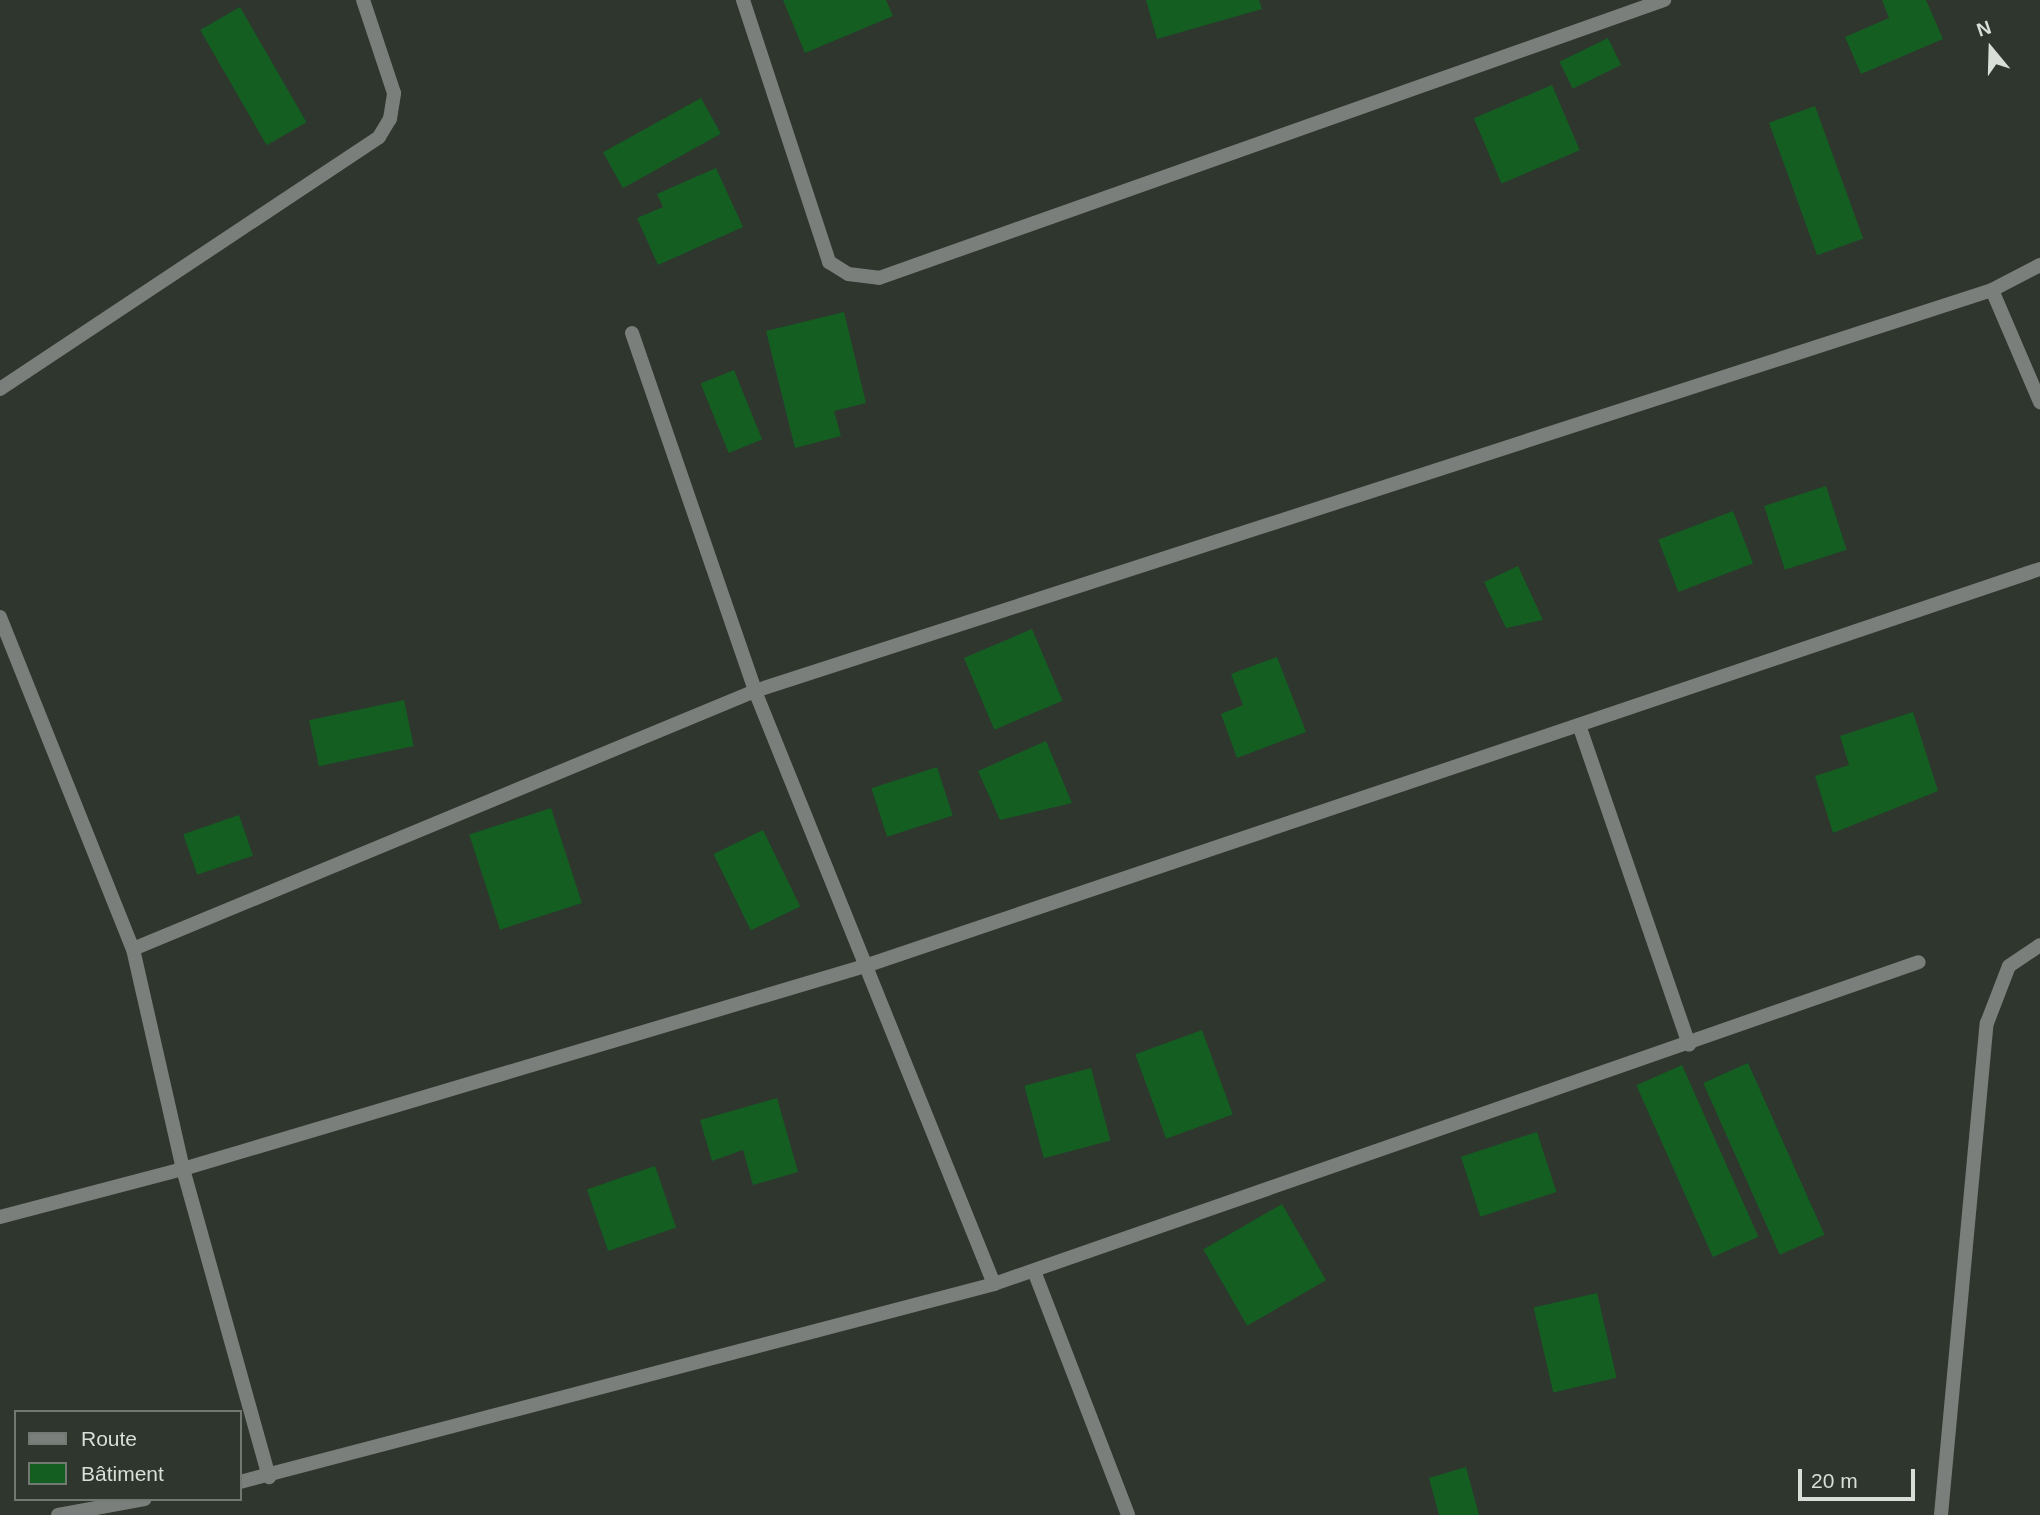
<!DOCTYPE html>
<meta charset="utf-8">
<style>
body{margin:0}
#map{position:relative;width:2040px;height:1515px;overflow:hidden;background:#2e362e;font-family:Arial,sans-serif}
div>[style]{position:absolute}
.building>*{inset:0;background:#145e22;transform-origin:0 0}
.minor>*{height:14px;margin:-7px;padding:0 7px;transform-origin:7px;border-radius:7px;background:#7b7f7b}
span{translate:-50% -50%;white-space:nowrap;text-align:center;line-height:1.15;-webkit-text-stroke:5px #2e362e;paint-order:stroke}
.legend{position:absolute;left:14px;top:1410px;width:228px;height:91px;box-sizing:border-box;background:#2e362e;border:2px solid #727972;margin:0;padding:9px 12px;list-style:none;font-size:21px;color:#d9ded9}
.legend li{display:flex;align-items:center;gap:14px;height:35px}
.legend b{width:35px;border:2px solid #727972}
.north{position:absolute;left:1956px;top:14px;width:70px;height:70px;-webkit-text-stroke:5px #2e362e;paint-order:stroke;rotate:341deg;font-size:19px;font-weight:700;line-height:28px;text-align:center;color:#d9ded9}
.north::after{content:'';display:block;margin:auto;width:24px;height:32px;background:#d9ded9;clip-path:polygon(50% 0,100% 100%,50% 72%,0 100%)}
.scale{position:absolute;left:1798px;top:1469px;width:117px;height:32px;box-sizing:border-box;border:4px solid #d9ded9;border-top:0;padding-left:9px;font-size:21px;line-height:24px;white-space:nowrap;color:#d9ded9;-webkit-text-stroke:5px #2e362e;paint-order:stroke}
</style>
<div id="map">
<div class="building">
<div style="clip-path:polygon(783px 0,886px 0,893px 16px,805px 53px)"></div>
<div style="clip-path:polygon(1146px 0,1259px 0,1262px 9px,1157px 39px)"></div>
<div style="clip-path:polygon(1882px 0,1926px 0,1943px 39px,1861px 74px,1845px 37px,1889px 18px)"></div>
<div style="left:240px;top:7px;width:133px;height:46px;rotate:60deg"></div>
<div style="left:1608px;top:38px;width:30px;height:54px;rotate:64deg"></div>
<div style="left:1552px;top:85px;width:71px;height:85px;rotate:67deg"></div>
<div style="left:701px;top:98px;width:41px;height:112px;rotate:61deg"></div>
<div style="left:1815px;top:106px;width:141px;height:49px;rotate:70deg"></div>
<div style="clip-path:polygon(716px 168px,743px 227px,658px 265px,637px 218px,663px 207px,657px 194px)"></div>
<div style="clip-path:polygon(844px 312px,866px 403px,834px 411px,841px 436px,795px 448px,766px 331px)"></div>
<div style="left:734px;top:370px;width:75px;height:36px;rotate:68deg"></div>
<div style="left:1826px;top:486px;width:67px;height:65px;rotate:72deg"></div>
<div style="left:1733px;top:511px;width:56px;height:80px;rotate:69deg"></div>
<div style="clip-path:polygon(1518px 566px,1543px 620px,1506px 628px,1484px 582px)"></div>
<div style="left:1032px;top:629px;width:78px;height:74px;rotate:67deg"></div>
<div style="clip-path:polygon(1277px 657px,1306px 732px,1237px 758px,1221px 714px,1243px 705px,1231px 674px)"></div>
<div style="left:404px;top:700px;width:47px;height:97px;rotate:78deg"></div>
<div style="clip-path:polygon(1913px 712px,1938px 791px,1833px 833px,1815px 776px,1849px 765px,1840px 736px)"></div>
<div style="clip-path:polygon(1046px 741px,1072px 803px,1000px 820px,978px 771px)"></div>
<div style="left:937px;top:767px;width:51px;height:69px;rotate:72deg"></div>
<div style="left:551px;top:808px;width:100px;height:86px;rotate:72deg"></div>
<div style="left:239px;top:815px;width:43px;height:59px;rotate:71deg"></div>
<div style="left:763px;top:830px;width:85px;height:55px;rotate:64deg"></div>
<div style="left:1202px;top:1030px;width:90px;height:71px;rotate:70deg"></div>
<div style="left:1748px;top:1063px;width:188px;height:49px;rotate:66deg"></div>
<div style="left:1682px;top:1065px;width:188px;height:50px;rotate:66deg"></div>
<div style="left:1091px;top:1068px;width:75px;height:69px;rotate:75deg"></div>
<div style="clip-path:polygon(777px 1098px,798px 1172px,753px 1185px,743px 1150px,712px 1161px,700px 1120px)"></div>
<div style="left:1537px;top:1132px;width:63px;height:80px;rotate:72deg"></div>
<div style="left:655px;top:1166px;width:65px;height:72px;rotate:71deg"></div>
<div style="left:1282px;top:1204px;width:88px;height:91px;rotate:60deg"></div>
<div style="left:1597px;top:1293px;width:87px;height:65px;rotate:77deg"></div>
<div style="clip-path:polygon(1466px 1467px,1479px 1515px,1439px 1515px,1429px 1478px)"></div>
</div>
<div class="minor">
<div style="left:743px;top:0;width:276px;rotate:71.8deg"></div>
<div style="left:829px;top:262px;width:22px;rotate:32deg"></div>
<div style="left:848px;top:274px;width:31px;rotate:7deg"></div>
<div style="left:879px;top:278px;width:833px;rotate:-19.5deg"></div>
<div style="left:1992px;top:290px;width:122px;rotate:66.8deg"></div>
<div style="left:632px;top:333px;width:379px;rotate:71deg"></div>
<div style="left:755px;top:691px;width:639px;rotate:68.05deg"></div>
<div style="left:0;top:389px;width:455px;rotate:-33.6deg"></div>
<div style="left:379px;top:137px;width:21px;rotate:-59deg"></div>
<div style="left:390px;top:119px;width:26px;rotate:-81deg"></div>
<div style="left:394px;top:93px;width:98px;rotate:-108.4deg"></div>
<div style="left:0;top:617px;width:358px;rotate:68.2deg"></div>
<div style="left:133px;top:949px;width:226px;rotate:77.2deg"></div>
<div style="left:183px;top:1169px;width:320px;rotate:74.4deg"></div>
<div style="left:1579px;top:725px;width:338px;rotate:71deg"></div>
<div style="left:133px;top:949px;width:673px;rotate:-22.53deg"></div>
<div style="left:755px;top:691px;width:1300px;rotate:-17.96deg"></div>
<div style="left:1992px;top:290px;width:54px;rotate:-27.5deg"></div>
<div style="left:0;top:1217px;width:189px;rotate:-14.7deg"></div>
<div style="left:183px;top:1169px;width:715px;rotate:-16.58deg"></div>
<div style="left:868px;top:965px;width:1237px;rotate:-18.67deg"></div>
<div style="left:1034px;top:1271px;width:261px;rotate:68.9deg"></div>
<div style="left:240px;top:1482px;width:780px;rotate:-14.71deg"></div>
<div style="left:994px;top:1284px;width:979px;rotate:-19.19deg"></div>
<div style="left:58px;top:1515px;width:88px;rotate:-10.4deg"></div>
<div style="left:1941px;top:1515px;width:494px;rotate:-84.7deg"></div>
<div style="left:1987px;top:1023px;width:61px;rotate:-68.9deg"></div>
<div style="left:2009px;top:966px;width:37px;rotate:-34deg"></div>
</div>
<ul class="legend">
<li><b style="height:9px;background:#7b7f7b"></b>Route</li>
<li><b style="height:19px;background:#145e22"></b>Bâtiment</li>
</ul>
<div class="north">N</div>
<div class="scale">20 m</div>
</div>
